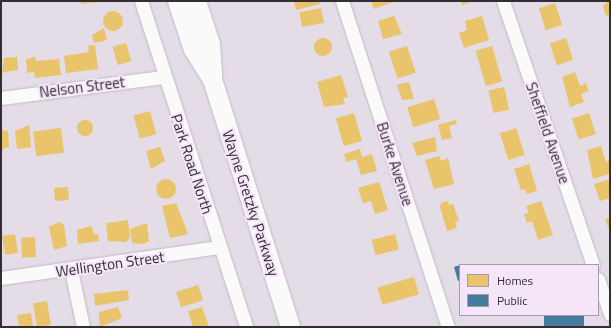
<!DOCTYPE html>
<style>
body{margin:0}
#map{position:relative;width:611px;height:328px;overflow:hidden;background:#e4dce6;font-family:"Titillium Web",sans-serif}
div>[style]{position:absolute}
.homes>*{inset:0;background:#e9c46a;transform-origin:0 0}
.round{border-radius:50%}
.public>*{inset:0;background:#457b9d;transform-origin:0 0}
.roads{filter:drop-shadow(0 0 1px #c1bbc3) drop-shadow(0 0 1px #c1bbc3)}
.street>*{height:13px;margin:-6.5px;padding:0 6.5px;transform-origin:6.5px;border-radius:6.5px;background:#fbfafb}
.secondary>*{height:19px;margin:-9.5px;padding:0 9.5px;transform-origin:9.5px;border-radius:9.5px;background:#fbfafb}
span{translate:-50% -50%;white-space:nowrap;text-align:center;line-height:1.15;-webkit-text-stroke:4px #f5e5f8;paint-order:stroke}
.street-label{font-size:15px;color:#332d34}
.frame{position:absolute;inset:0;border:2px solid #332d34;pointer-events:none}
.legend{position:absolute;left:459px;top:264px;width:140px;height:52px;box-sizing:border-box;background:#f5e5f8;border:1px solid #a79baa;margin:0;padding:5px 7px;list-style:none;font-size:12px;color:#332d34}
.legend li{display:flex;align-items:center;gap:8px;height:20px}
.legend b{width:20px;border:1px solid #a79baa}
</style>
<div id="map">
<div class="homes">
<div style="clip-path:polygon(80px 1px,98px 1px,98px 2px,81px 4px)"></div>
<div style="clip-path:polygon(294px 1px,319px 1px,320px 4px,296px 10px)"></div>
<div style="clip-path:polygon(371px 1px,393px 1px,393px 2px,374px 9px)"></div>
<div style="clip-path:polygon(461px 1px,475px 1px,462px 5px)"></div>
<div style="clip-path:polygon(608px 1px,610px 1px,610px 14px,606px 16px,603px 6px)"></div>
<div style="left:555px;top:3px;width:23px;height:17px;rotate:72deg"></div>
<div style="left:321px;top:8px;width:15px;height:22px;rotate:79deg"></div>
<div class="round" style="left:103px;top:11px;width:20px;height:20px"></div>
<div style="clip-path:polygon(394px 16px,402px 34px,383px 39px,378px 21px)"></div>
<div style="clip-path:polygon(482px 16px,489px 40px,464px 48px,459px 33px,467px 30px,465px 21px)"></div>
<div style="clip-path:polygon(104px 28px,107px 40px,94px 43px,92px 35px)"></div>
<div class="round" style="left:314px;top:38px;width:18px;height:18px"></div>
<div style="left:566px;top:38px;width:23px;height:17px;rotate:72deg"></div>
<div style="left:126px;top:43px;width:19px;height:14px;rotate:74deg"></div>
<div style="clip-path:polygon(95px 45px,98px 69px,66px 73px,64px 56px,89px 52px,88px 46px)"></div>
<div style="left:407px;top:46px;width:28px;height:19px;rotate:72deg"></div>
<div style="left:492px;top:46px;width:37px;height:17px;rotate:74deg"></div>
<div style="clip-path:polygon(17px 57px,18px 70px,3px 72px,1px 80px,4px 58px)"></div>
<div style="clip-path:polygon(35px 57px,36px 61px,59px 59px,61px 75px,35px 78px,34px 72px,27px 73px,26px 59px)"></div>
<div style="clip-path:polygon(575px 72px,580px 86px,586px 83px,589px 91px,581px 94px,584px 102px,570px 107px,562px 77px)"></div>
<div style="clip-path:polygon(341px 75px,348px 97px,343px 98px,345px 104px,324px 107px,317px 82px)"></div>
<div style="clip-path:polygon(409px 82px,414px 99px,402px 100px,397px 85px)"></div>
<div style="left:504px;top:87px;width:23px;height:16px;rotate:77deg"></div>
<div style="left:434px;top:99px;width:21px;height:28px;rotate:73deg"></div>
<div style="left:150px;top:111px;width:24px;height:17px;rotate:75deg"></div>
<div style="left:354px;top:113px;width:29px;height:19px;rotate:74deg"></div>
<div style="left:589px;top:113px;width:22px;height:18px;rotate:72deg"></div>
<div class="round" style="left:77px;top:120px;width:16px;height:16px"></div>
<div style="clip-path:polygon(456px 120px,457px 124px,449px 126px,452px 138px,442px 140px,438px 125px)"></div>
<div style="clip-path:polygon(29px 125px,31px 147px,17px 149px,15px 131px)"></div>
<div style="left:61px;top:128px;width:25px;height:28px;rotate:83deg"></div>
<div style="left:516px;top:128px;width:28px;height:17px;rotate:72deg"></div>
<div style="clip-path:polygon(1px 130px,8px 131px,9px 147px,4px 148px,1px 153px)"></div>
<div style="clip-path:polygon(435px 137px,437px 151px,417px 156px,412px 143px)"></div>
<div style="clip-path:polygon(601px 146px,606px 162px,610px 160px,610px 170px,609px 174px,593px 179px,587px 150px)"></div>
<div style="clip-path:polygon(160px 147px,165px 161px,151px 169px,146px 151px)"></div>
<div style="clip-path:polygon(360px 149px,362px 157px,372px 154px,377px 171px,361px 175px,356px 159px,346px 162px,344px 154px)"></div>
<div style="clip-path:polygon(439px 156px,441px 161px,448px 158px,454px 184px,434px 189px,425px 160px)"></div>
<div style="clip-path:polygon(529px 164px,537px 191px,527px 194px,525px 189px,521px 190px,514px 169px)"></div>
<div style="clip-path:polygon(610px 179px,610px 198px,600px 201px,594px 184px)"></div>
<div class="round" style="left:156px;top:179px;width:20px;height:20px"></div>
<div style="clip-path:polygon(379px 182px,388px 210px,375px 214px,371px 201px,363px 203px,358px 188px)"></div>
<div style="left:68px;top:187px;width:13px;height:14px;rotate:86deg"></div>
<div style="clip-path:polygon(448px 201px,449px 205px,453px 204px,459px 221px,455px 222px,457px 228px,447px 231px,440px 207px,441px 203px)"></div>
<div style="clip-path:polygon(541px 201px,553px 235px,538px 240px,532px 221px,527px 223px,524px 214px,529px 213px,526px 206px)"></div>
<div style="clip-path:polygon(176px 203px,188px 234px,170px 238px,162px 206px)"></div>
<div style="clip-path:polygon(610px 218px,610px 232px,605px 219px)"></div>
<div style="clip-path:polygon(128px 220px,130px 238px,126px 242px,108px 241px,106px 223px)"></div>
<div style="clip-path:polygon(59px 222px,64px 225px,67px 246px,54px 250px,49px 227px)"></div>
<div style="clip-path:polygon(147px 223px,149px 241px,144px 244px,132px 243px,130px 229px)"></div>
<div style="clip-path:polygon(91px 226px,94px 234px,98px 234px,99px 241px,78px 244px,77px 230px)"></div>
<div style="left:15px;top:234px;width:19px;height:13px;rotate:81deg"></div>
<div style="left:395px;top:234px;width:16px;height:24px;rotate:76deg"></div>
<div style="left:35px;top:237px;width:20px;height:14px;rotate:87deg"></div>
<div style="left:414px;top:277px;width:18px;height:38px;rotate:74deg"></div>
<div style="left:198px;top:285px;width:16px;height:23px;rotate:72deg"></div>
<div style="clip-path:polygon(128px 290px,129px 300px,95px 306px,94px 294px)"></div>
<div style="left:47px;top:301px;width:24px;height:14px;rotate:81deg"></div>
<div style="clip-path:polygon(118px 307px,122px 318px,100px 327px,99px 312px)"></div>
<div style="clip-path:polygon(202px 307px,209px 327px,193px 327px,188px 311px)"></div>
<div style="clip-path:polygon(31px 313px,33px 327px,19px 327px,17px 315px)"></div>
</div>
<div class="public">
<div style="clip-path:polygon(460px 265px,460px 280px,458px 281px,454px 267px)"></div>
<div style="left:544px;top:315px;width:40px;height:12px"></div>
</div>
<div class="roads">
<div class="street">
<div style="left:141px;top:1px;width:342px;rotate:72.1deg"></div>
<div style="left:342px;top:1px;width:343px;rotate:72deg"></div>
<div style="left:503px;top:1px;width:279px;rotate:71.2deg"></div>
<div style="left:1px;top:98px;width:163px;rotate:-7.4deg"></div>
<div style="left:71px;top:270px;width:58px;rotate:78.1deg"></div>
<div style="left:1px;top:278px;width:220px;rotate:-8.1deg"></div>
<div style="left:598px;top:279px;width:37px;rotate:71deg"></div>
</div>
<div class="secondary">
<div style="left:177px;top:1px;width:51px;rotate:71.6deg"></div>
<div style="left:193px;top:49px;width:36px;rotate:58deg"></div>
<div style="left:212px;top:79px;width:260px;rotate:72.5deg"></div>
<div style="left:196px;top:1px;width:45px;rotate:72deg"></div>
<div style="left:210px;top:44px;width:32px;rotate:86deg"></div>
</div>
</div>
<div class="street-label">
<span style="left:82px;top:87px;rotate:-7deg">Nelson Street</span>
<span style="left:548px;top:133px;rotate:71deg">Sheffield Avenue</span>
<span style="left:192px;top:164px;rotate:72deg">Park Road North</span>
<span style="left:395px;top:164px;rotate:72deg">Burke Avenue</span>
<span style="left:251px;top:203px;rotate:72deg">Wayne Gretzky Parkway</span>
<span style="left:110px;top:264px;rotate:-8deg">Wellington Street</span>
</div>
<div class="frame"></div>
<ul class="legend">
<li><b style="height:11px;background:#e9c46a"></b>Homes</li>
<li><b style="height:11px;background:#457b9d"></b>Public</li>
</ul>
</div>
